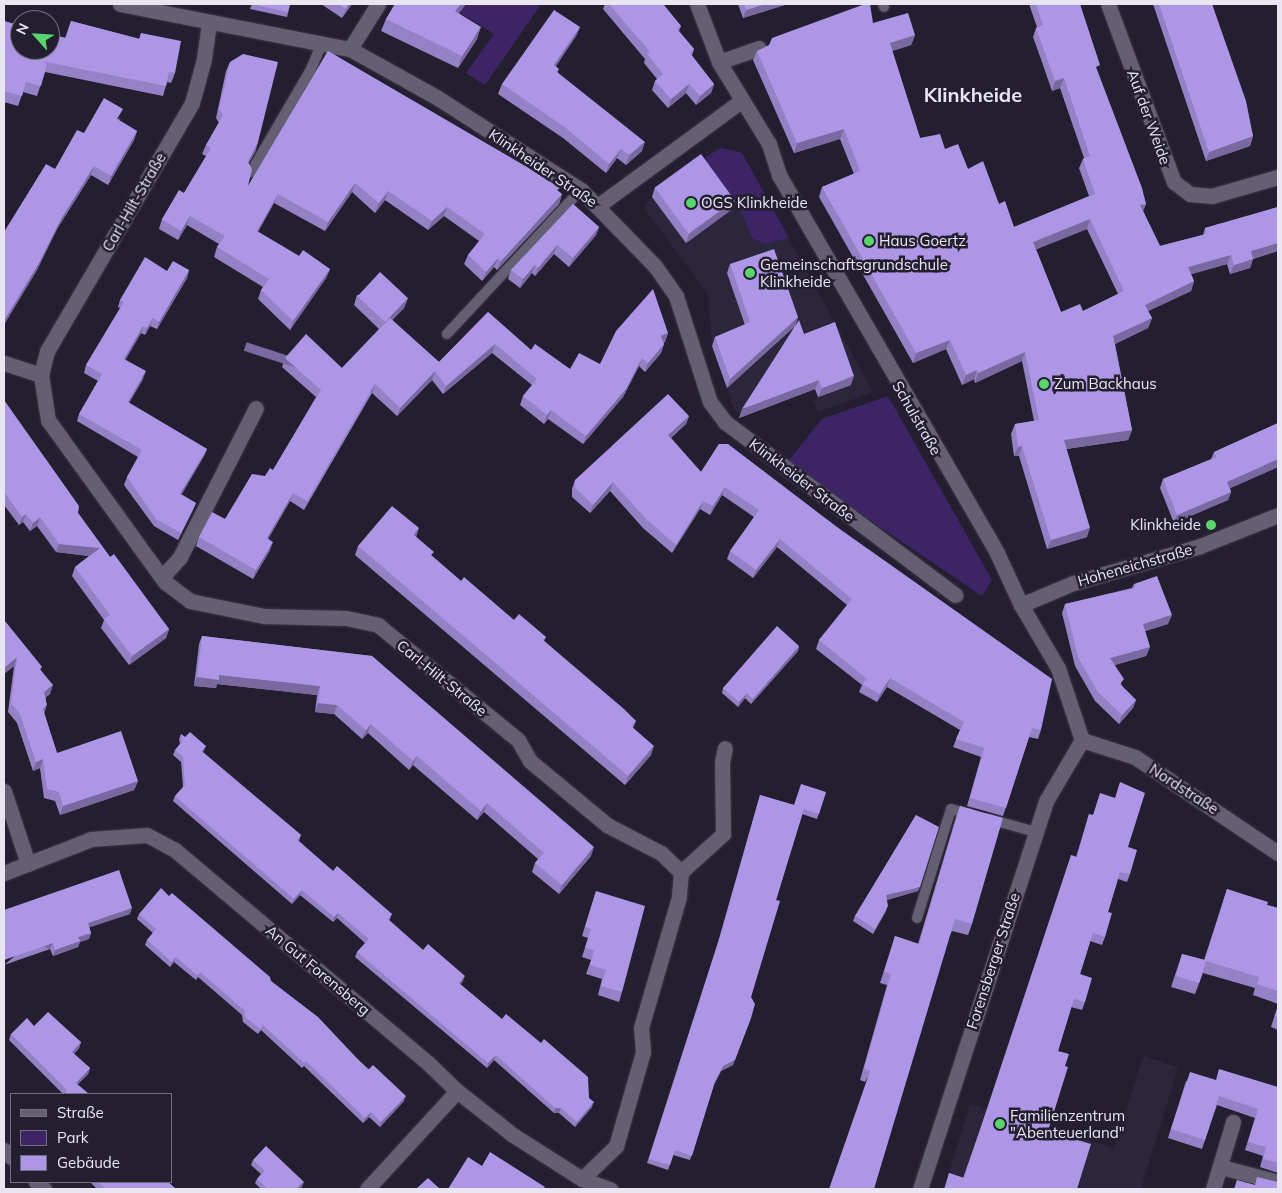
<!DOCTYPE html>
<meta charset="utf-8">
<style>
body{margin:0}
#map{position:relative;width:1282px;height:1193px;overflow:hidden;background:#241f30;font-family:Mulish,sans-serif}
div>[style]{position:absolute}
.built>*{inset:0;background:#2c263d}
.green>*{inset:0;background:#3d2466}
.roads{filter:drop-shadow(0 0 1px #3d3947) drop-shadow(0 0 1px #3d3947)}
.lane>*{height:10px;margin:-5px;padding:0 5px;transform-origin:5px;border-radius:5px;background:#645f73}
.street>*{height:15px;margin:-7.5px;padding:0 7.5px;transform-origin:7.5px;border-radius:7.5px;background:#645f73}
.wall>*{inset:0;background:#9581c5}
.shaded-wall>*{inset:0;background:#7969a0;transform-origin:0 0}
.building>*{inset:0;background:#ad96e5;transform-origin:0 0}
.dots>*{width:14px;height:14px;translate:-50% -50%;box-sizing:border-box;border:2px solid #241f30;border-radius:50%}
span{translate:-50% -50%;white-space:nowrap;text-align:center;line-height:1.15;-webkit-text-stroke:5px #241f30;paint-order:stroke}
.street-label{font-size:15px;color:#e9e6f2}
.poi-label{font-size:15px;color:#e9e6f2}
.left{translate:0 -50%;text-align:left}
.right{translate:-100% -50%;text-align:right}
.district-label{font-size:20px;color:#e9e6f2;font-weight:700}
.frame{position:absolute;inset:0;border:5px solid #e9e6f2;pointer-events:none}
.legend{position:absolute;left:10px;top:1093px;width:162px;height:90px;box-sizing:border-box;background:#241f30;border:1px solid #736f7e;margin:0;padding:6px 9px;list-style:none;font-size:15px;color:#e9e6f2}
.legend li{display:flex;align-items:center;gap:10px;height:25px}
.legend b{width:25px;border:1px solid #736f7e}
.north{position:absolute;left:10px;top:10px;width:50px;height:50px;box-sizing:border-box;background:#241f30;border:1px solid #736f7e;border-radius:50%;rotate:296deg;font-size:14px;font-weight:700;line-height:20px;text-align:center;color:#e9e6f2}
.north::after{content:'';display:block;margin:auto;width:18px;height:22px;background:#59d56f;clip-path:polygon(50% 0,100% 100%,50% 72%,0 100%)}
</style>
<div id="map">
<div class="built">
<div style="clip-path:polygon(722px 148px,742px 153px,873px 392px,818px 412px,813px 400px,818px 397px,815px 389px,744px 416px,734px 409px,712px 346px,708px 294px,644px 208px,648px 200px,715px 150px)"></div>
<div style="clip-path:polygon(1143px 1056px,1178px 1067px,1141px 1189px,944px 1189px,970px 1104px,1114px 1148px)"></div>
</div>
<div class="green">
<div style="clip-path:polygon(466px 4px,541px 4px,485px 85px,466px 73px,494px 34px,459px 12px)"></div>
<div style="clip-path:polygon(722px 148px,742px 153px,789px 238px,765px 244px,752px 238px,736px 199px,718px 185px,705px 158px)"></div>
<div style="clip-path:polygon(888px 396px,992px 580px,982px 596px,834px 496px,789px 460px,822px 419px)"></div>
</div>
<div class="roads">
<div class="lane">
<div style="left:883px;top:4px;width:3px;rotate:72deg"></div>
<div style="left:251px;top:172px;width:119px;rotate:-59.8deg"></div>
<div style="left:311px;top:69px;width:26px;rotate:-67deg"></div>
<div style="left:447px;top:334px;width:197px;rotate:-47.1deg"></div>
<div style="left:989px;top:819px;width:49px;rotate:15.5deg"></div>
<div style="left:917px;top:918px;width:114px;rotate:-72.7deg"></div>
<div style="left:951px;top:809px;width:20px;rotate:15deg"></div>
</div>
<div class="street">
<div style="left:120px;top:4px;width:234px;rotate:11.1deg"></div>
<div style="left:350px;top:49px;width:101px;rotate:29.1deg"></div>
<div style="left:438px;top:98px;width:170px;rotate:32.8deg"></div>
<div style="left:581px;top:190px;width:106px;rotate:45.8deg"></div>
<div style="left:655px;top:266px;width:37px;rotate:55deg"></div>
<div style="left:676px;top:296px;width:111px;rotate:72.2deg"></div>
<div style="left:710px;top:402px;width:25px;rotate:53deg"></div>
<div style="left:725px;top:422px;width:288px;rotate:36.9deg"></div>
<div style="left:697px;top:4px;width:62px;rotate:69.2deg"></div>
<div style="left:719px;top:62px;width:96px;rotate:58.6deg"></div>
<div style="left:769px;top:144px;width:33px;rotate:72deg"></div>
<div style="left:779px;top:175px;width:436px;rotate:60deg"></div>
<div style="left:997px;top:553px;width:57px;rotate:65.2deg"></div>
<div style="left:1021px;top:605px;width:73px;rotate:59.6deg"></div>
<div style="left:1058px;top:668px;width:76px;rotate:71.6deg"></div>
<div style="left:1108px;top:4px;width:190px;rotate:69.7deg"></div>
<div style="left:1174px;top:182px;width:20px;rotate:37deg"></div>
<div style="left:1190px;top:194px;width:22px;rotate:5deg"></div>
<div style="left:1212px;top:196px;width:69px;rotate:-16.1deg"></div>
<div style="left:209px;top:23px;width:36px;rotate:98deg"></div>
<div style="left:204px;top:59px;width:46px;rotate:105.3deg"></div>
<div style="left:192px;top:103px;width:287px;rotate:120.3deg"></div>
<div style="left:47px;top:351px;width:25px;rotate:104deg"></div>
<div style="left:41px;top:375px;width:46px;rotate:81.2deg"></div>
<div style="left:48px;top:420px;width:200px;rotate:54.2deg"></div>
<div style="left:165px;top:582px;width:31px;rotate:37deg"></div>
<div style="left:190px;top:601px;width:76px;rotate:11.5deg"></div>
<div style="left:264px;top:616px;width:82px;rotate:1.4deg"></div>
<div style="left:346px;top:618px;width:33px;rotate:12deg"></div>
<div style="left:378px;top:625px;width:181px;rotate:39.4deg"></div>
<div style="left:518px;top:740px;width:24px;rotate:60deg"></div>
<div style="left:530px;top:761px;width:100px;rotate:39.7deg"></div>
<div style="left:607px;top:825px;width:61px;rotate:27.4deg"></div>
<div style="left:661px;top:853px;width:28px;rotate:44deg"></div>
<div style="left:681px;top:872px;width:25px;rotate:95deg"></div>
<div style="left:679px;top:897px;width:136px;rotate:106.2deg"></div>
<div style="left:641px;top:1028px;width:24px;rotate:85deg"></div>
<div style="left:643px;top:1052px;width:98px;rotate:106deg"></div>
<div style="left:616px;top:1146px;width:47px;rotate:135.9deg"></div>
<div style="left:350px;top:49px;width:53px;rotate:-58.1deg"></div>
<div style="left:719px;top:62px;width:42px;rotate:-19.3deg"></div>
<div style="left:599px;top:205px;width:176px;rotate:-36.2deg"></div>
<div style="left:4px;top:363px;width:39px;rotate:18deg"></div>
<div style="left:163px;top:576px;width:25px;rotate:-48deg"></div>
<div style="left:180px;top:557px;width:167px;rotate:-63deg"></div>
<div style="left:1021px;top:605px;width:56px;rotate:-22.9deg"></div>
<div style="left:1073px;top:583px;width:132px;rotate:-16.2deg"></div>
<div style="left:1200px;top:546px;width:84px;rotate:-21.7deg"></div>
<div style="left:1082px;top:740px;width:56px;rotate:17.8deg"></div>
<div style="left:1135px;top:757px;width:172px;rotate:33.9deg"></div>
<div style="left:4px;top:791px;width:77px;rotate:71.8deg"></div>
<div style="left:681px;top:872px;width:57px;rotate:-42.1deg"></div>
<div style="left:723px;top:834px;width:72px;rotate:-90.8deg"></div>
<div style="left:722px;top:762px;width:14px;rotate:-78deg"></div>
<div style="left:4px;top:873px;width:93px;rotate:-21.3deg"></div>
<div style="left:91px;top:839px;width:56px;rotate:-4.1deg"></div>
<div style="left:147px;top:835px;width:32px;rotate:28deg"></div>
<div style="left:175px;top:850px;width:331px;rotate:40.1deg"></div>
<div style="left:428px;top:1063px;width:40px;rotate:44deg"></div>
<div style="left:457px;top:1091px;width:71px;rotate:38.2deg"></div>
<div style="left:513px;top:1135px;width:82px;rotate:32.5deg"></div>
<div style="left:582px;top:1179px;width:30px;rotate:20deg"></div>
<div style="left:4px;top:1150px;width:10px;rotate:45deg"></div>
<div style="left:1221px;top:1167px;width:59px;rotate:14.7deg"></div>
<div style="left:36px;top:1182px;width:11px;rotate:41deg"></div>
<div style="left:367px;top:1189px;width:133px;rotate:-47.4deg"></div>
<div style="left:920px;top:1189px;width:408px;rotate:-72deg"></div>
<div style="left:1046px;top:801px;width:71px;rotate:-59.5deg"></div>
<div style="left:1213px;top:1189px;width:70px;rotate:-73.4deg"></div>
</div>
</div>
<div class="wall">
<div style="clip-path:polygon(252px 4px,290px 4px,287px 17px,250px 9px)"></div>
<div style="clip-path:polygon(321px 4px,352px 4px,342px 18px)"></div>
<div style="clip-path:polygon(395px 4px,466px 4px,459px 13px,477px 39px,458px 68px,381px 31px,386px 19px)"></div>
<div style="clip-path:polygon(605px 4px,663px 4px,681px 26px,679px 31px,694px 49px,692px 56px,714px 84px,711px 93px,696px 105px,686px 93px,668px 108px,652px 90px,655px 81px,657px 79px,644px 63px,645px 59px,603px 9px)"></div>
<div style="clip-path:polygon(738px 4px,788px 4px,743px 18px)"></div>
<div style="clip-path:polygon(evenodd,1029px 4px,1080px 4px,1097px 72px,1146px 204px,1143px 211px,1160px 246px,1203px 235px,1205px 228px,1278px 207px,1278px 251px,1253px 259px,1250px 268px,1230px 274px,1227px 264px,1191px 274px,1194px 281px,1191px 291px,1148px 311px,1152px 318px,1148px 328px,1115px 344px,1132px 430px,1128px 440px,1066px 449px,1087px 537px,1047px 549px,1019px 456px,1014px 456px,1011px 434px,1015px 424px,1034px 421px,1022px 361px,975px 383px,974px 379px,962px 385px,946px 349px,913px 363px,819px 197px,822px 187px,854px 174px,840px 139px,794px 153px,753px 60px,757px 51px,873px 23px,915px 35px,911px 45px,892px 51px,920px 138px,945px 149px,968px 169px,999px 204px,1014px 227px,1089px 196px,1079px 168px,1083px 159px,1084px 158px,1060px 88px,1052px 91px,1042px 62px,1033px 37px,1036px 28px,1037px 27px,1029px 4px,1087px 229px,1118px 294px,1083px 311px,1061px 312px,1036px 249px,1087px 229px)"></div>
<div style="clip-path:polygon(1153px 4px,1212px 4px,1253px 136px,1250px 146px,1206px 161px)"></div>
<div style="clip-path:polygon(4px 21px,65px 38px,71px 21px,139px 39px,141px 33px,175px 73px,171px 83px,167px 82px,163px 96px,45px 72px,37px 96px,23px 92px,18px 106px,4px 102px)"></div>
<div style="clip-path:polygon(580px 27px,576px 36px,556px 66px,558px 73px,642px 151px,626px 165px,617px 158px,606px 173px,563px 138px,498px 94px,502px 84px)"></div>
<div style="clip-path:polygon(328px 51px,558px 191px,562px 194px,559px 204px,497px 270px,494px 267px,482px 281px,464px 264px,468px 255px,479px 241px,444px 216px,428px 230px,385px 200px,375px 213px,352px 192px,325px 231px,274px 203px,258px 232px,299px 256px,330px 269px,326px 278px,290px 330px,258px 299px,261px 290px,263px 287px,214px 257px,217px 247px,219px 244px,187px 225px,178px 240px,159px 229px,162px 219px,184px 193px,206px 156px,202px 154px,206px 145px,219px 123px,216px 118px,226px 71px,230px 62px,258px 142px,255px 152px,248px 164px,248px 186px)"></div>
<div style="clip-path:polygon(120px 118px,119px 120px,137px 131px,134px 140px,108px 185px,91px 175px,57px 229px,36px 272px,55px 169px,84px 133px)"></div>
<div style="clip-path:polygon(655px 187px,731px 210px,686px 243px,652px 197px)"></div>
<div style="clip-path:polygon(573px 204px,599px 227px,596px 235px,569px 267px,554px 254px,535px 276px,532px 273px,520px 288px,508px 279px,511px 270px)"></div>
<div style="clip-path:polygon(730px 264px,798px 317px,795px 326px,804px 334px,851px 385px,818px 397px,815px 389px,739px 418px,795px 326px,727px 388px,712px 346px,715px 337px,745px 325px,727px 273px)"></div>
<div style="clip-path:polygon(189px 270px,187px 278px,157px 329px,150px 326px,145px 335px,141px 333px,125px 360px,143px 379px,129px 403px,207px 449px,204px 456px,181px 494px,196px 503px,193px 510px,178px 540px,154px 526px,124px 485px,127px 477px,138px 457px,77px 421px,79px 414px,98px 381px,84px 373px,86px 365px,120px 308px,118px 307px,120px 300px,167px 271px)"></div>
<div style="clip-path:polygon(357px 295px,408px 298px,404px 308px,392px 320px,439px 362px,488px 312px,531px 350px,570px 369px,600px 364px,668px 333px,665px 342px,663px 343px,664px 344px,661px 353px,645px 372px,639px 366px,623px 397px,583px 444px,548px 419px,544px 424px,520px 405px,523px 396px,532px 385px,492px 353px,443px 394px,432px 380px,397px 416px,372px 393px,304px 510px,290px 501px,268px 539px,270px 550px,253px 579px,196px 546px,199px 537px,225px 519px,265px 476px,273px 470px,316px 397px,282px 367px,285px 358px,342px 368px,379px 329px,354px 305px)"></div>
<div style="clip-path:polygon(4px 400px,78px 513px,110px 557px,169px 629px,166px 638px,129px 665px,101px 628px,104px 620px,72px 576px,75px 567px,89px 556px,56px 552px,37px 526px,30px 531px,23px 522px,19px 525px,4px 505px)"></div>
<div style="clip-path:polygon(689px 416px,686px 424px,671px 438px,701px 472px,719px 444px,1041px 730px,1038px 739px,1029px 737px,1003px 816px,967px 806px,981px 757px,953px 747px,960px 730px,887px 687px,877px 702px,859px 692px,862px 685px,816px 649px,819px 640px,847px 605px,777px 547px,753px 578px,727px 559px,730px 551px,754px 517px,722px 495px,710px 515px,700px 509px,672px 553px,643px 528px,610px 491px,590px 513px,572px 497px,572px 489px,575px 480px)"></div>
<div style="clip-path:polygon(1278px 423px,1278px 467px,1230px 488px,1231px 492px,1228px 500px,1174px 523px,1160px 488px,1163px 479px,1211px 459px,1214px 452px)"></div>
<div style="clip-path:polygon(416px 537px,432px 556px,461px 581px,514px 620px,546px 637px,544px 641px,636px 721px,633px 728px,651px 755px,625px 785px,355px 555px,358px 546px)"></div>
<div style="clip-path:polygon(1134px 584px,1168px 624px,1145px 631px,1150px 647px,1146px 656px,1115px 665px,1122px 686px,1136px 700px,1133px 708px,1119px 724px,1095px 701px,1075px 666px,1062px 613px,1065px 604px,1132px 588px)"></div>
<div style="clip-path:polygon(4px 620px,42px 667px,40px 670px,50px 694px,46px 697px,44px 714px,57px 753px,138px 781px,134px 790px,60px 815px,55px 801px,44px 798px,40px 768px,33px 771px,17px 723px,8px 712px,14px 666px,4px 674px)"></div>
<div style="clip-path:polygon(202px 636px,372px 656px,591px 856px,559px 894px,532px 872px,535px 863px,538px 859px,484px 812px,477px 820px,413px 765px,409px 770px,368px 733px,362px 739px,334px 714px,315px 712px,317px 695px,217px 684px,216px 688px,194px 686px,199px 644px)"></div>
<div style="clip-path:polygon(799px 646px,798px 651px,751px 704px,745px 698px,738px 707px,722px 693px,723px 688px)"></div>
<div style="clip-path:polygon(181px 734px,185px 737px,206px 746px,203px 752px,301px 835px,299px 841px,333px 871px,392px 914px,389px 921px,423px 950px,463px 981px,460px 985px,589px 1098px,592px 1107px,575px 1127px,559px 1113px,554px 1113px,494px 1060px,487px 1068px,355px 957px,357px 952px,365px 943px,337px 918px,333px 922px,300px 895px,292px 904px,173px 801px,175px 796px,183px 787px,181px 762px,173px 755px,175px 750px,180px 744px,179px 739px)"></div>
<div style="clip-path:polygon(826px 792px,817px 819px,802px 814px,776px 900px,751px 997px,733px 1065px,721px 1071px,714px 1085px,690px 1160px,673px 1155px,668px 1170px,647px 1163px,718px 942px,760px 795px,794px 805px)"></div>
<div style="clip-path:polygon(960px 806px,972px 924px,968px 935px,952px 931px,865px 1082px,860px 1080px,887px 985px,880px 983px,895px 936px,918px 944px,956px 817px)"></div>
<div style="clip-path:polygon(1089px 814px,1128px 847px,1130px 874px,1127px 882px,1118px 879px,1108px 912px,1105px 937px,1102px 945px,1090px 941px,1080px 974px,1085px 1002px,1082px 1010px,1071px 1007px,1058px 1051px,1048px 1131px,1077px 1189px,944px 1189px,949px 1173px,963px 1178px,1076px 857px)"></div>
<div style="clip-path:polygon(916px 815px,918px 891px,887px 900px,886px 911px,873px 934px,853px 921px,855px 916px)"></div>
<div style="clip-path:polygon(119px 870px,130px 914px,89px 927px,91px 933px,89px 939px,80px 942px,78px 947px,53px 956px,50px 949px,4px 965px)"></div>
<div style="clip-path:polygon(1227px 889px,1267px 905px,1278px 908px,1278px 1004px,1253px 995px,1255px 988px,1203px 973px,1195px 994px,1171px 987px,1182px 954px,1204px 960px)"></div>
<div style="clip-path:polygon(596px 891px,622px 992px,619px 1002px,598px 995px,602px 979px,586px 974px,591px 960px,582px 957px,588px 938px,582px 936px)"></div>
<div style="clip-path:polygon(139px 914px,271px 981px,404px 1101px,380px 1127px,369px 1117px,363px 1123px,304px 1066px,302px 1068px,261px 1030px,258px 1034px,243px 1022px,242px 1015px,198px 977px,196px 980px,174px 962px,170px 967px,145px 945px,147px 940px,153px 933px,137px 919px)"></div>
<div style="clip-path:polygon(1278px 1005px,1278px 1030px,1271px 1027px)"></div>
<div style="clip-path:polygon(34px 1026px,81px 1042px,79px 1048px,74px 1054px,90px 1068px,88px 1074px,78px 1084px,63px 1094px,9px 1040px,11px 1034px)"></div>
<div style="clip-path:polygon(1215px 1080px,1278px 1087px,1278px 1173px,1260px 1167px,1263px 1156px,1245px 1150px,1255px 1118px,1217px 1105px,1202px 1149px,1168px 1138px,1186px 1081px)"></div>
<div style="clip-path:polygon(253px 1160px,302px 1187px,299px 1189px,261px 1189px,255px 1183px,257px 1179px,261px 1174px,251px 1165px)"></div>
<div style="clip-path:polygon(90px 1182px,168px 1182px,176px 1189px,97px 1189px)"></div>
</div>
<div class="shaded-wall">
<div style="clip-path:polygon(349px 4px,352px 4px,342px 18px,346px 9px)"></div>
<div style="clip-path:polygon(461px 4px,466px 4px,451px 23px,455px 11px)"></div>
<div style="clip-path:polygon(765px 4px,788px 4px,743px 18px,746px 10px)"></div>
<div style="clip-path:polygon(481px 27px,477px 39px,458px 68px,462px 56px)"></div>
<div style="clip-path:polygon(580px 27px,576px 36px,550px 74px,554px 65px)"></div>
<div style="clip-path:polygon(915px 35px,911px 45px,886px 53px,890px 43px)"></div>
<div style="clip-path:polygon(1064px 78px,1060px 88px,1052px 91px,1055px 81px)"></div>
<div style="clip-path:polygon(689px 84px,686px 93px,668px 108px,671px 99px)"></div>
<div style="clip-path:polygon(714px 84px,711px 93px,696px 105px,700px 96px)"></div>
<div style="clip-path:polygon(844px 129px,840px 139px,794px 153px,797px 143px)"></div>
<div style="clip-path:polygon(137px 131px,134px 140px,108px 185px,111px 176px)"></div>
<div style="clip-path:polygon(1253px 136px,1250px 146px,1206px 161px,1209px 152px)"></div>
<div style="clip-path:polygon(258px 142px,255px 152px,244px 171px,248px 162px)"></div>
<div style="clip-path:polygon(645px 142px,642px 151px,626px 165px,629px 155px)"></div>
<div style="clip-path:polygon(621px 149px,617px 158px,606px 173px,609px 164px)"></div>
<div style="clip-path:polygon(94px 166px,91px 175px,57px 229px,36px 272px,4px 325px,4px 321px,61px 219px)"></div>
<div style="clip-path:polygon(355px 183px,352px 192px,325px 231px,328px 222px)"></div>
<div style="clip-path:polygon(388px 191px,385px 200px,375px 213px,379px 203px)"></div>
<div style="clip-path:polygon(278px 194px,274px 203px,253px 240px,257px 231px)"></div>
<div style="clip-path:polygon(562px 194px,559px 204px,497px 270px,501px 261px)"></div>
<div style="clip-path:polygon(735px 200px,731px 210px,686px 243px,689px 234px)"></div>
<div style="clip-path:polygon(1146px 204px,1142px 213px,1140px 205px)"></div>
<div style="clip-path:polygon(447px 207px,444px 216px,428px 230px,432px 221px)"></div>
<div style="clip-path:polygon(190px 216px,187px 225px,178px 240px,181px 231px)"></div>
<div style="clip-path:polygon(1090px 219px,1087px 229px,1030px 252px,1033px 242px)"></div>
<div style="clip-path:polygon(599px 227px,596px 235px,569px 267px,573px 258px)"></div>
<div style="clip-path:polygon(1278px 243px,1278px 251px,1247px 260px,1251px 251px)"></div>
<div style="clip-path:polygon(557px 245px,554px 254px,535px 276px,538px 268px)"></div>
<div style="clip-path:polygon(1231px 255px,1227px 264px,1185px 276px,1188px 267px)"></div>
<div style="clip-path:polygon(498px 258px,494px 267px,482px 281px,486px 272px)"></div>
<div style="clip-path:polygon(1253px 259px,1250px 268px,1230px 274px,1234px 265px)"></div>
<div style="clip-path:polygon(535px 265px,532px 273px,520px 288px,523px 279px)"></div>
<div style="clip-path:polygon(330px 269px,326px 278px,290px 330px,293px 321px)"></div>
<div style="clip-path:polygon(189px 270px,187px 278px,157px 329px,159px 322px)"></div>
<div style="clip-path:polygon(1194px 281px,1191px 291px,1142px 314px,1145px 305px)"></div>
<div style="clip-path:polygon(408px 298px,404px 308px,382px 331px,385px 322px)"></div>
<div style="clip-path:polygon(798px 317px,795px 326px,727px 388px,730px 379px)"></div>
<div style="clip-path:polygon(153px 318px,150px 326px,145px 335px,147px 328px)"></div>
<div style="clip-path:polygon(1152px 318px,1148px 328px,1110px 346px,1113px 336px)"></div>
<div style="clip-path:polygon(143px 326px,141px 333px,122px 366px,124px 359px)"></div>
<div style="clip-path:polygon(668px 333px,665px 342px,658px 344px,661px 336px)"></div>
<div style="clip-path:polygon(950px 340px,946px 349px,913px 363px,916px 353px)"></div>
<div style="clip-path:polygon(495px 344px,492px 353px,443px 394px,446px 386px)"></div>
<div style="clip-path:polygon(664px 344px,661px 353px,645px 372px,648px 363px)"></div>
<div style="clip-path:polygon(1025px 352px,1022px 361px,975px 383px,978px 373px)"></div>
<div style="clip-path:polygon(642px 358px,639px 366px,623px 397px,583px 444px,586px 436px)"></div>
<div style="clip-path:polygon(977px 370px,974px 379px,962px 385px,966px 375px)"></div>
<div style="clip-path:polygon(146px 371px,143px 379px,125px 410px,128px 402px)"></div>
<div style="clip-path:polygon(435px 371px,432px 380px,397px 416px,400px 408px)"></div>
<div style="clip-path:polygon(854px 376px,851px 385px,818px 397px,822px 388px)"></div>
<div style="clip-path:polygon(819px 380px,815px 389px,739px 418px,742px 409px)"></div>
<div style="left:375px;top:384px;width:9px;height:135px;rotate:108deg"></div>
<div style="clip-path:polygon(551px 410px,548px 419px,544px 424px,547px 415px)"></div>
<div style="clip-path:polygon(689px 416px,686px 424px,665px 443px,668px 435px)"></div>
<div style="clip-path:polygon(1132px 430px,1128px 440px,1060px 450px,1064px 440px)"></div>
<div style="clip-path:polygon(1022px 446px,1019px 456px,1014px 456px,1018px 447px)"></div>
<div style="clip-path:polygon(207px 449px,204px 456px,178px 501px,180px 494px)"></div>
<div style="clip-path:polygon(1278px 459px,1278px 467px,1224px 491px,1227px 482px)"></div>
<div style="clip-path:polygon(613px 482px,610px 491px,590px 513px,593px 505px)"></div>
<div style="clip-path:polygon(725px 487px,722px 495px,710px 515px,713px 506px)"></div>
<div style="clip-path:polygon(1231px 492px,1228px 500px,1174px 523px,1177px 515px)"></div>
<div style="clip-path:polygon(293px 493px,290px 501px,264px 546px,267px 538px)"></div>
<div style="clip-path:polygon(703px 501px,700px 509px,672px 553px,676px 545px)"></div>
<div style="clip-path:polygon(26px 514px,23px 522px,19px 525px,22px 517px)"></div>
<div style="clip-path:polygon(40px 517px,37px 526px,30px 531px,33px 523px)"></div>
<div style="clip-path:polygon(419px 528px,416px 538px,414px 535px)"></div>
<div style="clip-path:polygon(1090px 528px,1087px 537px,1047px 549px,1051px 540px)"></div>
<div style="clip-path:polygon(780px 539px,777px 547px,753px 578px,756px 570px)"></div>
<div style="clip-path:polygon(273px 542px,270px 550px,253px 579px,256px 570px)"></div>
<div style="clip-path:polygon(59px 544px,100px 548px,97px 557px,56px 552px)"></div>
<div style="clip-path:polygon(1172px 615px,1168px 624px,1139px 633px,1143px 624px)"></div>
<div style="clip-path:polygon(169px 629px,166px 638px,129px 665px,132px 656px)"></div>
<div style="clip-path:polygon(799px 646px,798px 651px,751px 704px,753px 699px)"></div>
<div style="clip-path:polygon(1150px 647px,1146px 656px,1107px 667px,1110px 658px)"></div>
<div style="clip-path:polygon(17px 657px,14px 666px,4px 674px,4px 668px)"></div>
<div style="clip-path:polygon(219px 675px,320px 686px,317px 695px,217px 684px,216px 688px,194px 686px,197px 677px)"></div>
<div style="clip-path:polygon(890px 678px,887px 687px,877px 702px,880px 694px)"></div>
<div style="clip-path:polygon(53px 685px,50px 694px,41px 701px,44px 692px)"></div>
<div style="clip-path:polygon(747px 693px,745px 698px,738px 707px,739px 702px)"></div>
<div style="clip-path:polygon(1136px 700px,1133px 708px,1119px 724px,1122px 715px)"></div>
<div style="clip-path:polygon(318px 703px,337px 705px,334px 714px,315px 712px)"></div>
<div style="clip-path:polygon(47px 705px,44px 714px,43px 709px)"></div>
<div style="clip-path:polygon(371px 724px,368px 733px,362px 739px,366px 730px)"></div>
<div style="clip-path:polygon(654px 746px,651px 755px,625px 785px,628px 776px)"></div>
<div style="clip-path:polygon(417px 756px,413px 765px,409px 770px,413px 761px)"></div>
<div style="clip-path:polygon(43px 759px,40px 768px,33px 771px,36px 762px)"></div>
<div style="clip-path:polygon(138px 781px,134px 790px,60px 815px,63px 806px)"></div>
<div style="clip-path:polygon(487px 803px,484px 812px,477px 820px,481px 811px)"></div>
<div style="clip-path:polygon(594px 847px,591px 856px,559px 894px,562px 885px)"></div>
<div style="clip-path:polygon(920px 887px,918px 891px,884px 900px,886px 895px)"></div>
<div style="clip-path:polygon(302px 890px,300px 895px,292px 904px,294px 899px)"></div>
<div style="clip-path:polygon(888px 906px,886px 911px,873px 934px,875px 929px)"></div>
<div style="clip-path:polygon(132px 908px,130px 914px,85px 929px,88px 923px)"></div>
<div style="clip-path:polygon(338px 913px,337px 918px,333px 922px,334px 917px)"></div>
<div style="clip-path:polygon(91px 933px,89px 939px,80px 942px,78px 947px,53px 956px,55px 950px,78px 937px)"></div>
<div style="left:53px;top:943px;width:7px;height:52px;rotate:117deg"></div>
<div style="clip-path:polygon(176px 957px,174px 962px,170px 967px,172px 962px)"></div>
<div style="clip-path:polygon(465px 976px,463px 981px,457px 988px,459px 983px)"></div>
<div style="clip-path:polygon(751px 1018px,733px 1065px,721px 1071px,713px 1086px,715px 1081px)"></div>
<div style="clip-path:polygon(81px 1042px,79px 1048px,70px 1058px,72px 1052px)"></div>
<div style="clip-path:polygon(496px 1055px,494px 1060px,487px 1068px,488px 1063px)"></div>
<div style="clip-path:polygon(90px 1068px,88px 1074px,74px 1088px,76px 1083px)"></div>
<div style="clip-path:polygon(406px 1096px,404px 1101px,380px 1127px,381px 1122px)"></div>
<div style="clip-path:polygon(594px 1102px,592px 1107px,575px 1127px,577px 1122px)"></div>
<div style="clip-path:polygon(555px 1108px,561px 1108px,559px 1113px,554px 1113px)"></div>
<div style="clip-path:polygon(371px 1112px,369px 1117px,363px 1123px,365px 1118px)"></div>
<div style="clip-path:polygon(304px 1182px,302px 1187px,299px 1189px,296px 1189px)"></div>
</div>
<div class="building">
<div style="clip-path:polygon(252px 4px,290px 4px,288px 12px)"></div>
<div style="clip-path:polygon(338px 4px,349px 4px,346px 9px)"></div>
<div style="clip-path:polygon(395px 4px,461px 4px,455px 11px,481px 27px,462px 56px,386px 19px)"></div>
<div style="clip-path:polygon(609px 4px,663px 4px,681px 26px,677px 29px,694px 49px,690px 53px,714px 84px,700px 96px,689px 84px,671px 99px,655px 81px,663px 74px,647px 54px,650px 52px)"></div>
<div style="clip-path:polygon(744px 4px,765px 4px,746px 10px)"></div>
<div style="clip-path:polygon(evenodd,865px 4px,870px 4px,873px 23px,908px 13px,915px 35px,890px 43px,920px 138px,940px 134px,945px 149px,958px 144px,968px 169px,983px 161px,999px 204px,1005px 201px,1014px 227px,1095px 194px,1083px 159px,1090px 156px,1064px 78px,1055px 81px,1036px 28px,1043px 25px,1036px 4px,1080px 4px,1100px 65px,1096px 67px,1142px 188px,1146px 204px,1140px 205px,1160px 246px,1206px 234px,1205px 228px,1278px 207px,1278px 243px,1251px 251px,1253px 259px,1234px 265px,1231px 255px,1188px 267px,1194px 281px,1145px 305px,1152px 318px,1113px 336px,1132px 430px,1064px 440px,1090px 528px,1051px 540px,1022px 446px,1018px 447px,1015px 424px,1039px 420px,1025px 352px,978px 373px,977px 370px,966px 375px,950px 340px,916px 353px,822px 187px,860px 171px,844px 129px,797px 143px,757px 51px,769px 45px,772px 38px,865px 4px,1090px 219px,1124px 291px,1083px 311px,1080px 304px,1061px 312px,1033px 242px,1090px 219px)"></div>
<div style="clip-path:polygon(1159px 4px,1212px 4px,1246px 101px,1253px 136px,1209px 152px)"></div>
<div style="clip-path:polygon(554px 10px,580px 27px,554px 65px,559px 69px,557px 72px,645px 142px,629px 155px,621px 149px,609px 164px,566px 128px,502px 84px)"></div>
<div style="clip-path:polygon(4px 21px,20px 26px,20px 50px,50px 50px,50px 34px,66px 38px,71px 21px,140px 39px,141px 33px,181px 41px,175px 73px,169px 72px,166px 86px,41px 61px,47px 64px,41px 86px,26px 82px,22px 96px,4px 91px)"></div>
<div style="clip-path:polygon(328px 51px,527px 167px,560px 188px,557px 190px,562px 194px,501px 261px,498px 258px,486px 272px,468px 255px,485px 234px,447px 207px,432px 221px,388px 191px,379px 203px,355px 183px,328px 222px,278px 194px,257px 231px,299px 256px,303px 250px,330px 269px,293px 321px,261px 290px,269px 279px,217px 247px,225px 236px,190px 216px,181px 231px,162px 219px,179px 190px,184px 193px,211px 148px,206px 145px,223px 115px,219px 109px,230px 62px,243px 54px,278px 62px,258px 142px,248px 162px,252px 169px,248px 186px)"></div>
<div style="clip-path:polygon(104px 98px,123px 109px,117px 119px,137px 131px,111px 176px,94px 166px,61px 219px,39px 263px,4px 321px,4px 232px,46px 164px,55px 169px,77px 130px,84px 133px)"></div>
<div style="left:701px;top:154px;width:57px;height:57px;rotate:54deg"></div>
<div style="clip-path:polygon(573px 204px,599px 227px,573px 258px,557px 245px,538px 268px,535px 265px,523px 279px,511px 270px)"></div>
<div style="clip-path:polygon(774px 249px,798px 317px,730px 379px,715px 337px,750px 322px,730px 264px)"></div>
<div style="clip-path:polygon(145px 257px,167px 271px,173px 261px,189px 270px,159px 322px,153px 318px,147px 328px,143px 326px,124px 359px,146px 371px,128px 402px,207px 449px,180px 494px,196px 503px,181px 533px,156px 519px,127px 477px,142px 450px,79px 414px,102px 374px,86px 365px,124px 302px,120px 300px)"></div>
<div style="left:380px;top:272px;width:38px;height:33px;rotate:43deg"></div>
<div style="clip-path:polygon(653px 289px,668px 333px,661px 336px,664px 344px,648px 363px,642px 358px,626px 389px,586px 436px,551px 410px,547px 415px,523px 396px,537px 379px,495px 344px,446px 386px,435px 371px,400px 408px,375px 384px,307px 501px,293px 493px,267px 538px,273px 542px,256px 570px,199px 537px,212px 512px,225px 519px,252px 474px,265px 476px,270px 468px,273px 470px,321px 390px,285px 358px,306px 334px,342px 368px,390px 318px,439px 362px,488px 312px,531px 350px,535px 344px,570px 369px,579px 353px,600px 364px,616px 331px)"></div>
<div style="clip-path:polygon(799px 320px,804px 334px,835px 322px,854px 376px,822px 388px,819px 380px,742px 409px)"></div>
<div style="clip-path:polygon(668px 394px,689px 416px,668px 435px,701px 472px,719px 444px,728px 444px,837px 527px,1052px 679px,1041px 730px,1032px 728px,1006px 808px,970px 798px,984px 748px,956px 739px,964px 722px,890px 678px,880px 694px,862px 684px,867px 679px,819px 640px,852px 599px,780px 539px,756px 570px,730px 551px,759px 510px,725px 487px,713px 506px,703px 501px,676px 545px,646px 519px,613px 482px,593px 505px,575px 488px,575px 480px)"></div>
<div style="clip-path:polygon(4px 400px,79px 506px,78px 513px,110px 557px,114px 554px,169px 629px,132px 656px,104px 619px,110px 615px,75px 567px,100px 548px,59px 544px,40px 517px,33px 523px,26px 514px,22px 517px,4px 492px)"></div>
<div style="clip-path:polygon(1278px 423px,1278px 459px,1227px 482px,1231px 492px,1177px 515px,1163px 479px,1217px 457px,1214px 452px)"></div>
<div style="clip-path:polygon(392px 506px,419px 528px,414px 535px,434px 552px,431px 555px,461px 581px,464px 577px,514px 620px,519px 614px,546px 637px,543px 640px,624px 709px,636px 721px,631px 726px,654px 746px,628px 776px,358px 546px)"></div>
<div style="clip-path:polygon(1157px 576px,1172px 615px,1143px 624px,1150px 647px,1110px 658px,1124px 679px,1120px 684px,1136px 700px,1122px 715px,1098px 692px,1078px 657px,1065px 604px,1135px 588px,1134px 584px)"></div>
<div style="clip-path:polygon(4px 620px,42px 667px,39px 668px,53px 685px,44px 692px,47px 705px,43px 709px,57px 753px,121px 731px,138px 781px,63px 806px,59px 792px,47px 789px,43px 759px,36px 762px,20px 714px,11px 703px,17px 657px,4px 668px)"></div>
<div style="clip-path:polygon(777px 626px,799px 646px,753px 699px,747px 693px,739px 702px,723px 688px)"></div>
<div style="clip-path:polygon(202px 636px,372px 656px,594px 847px,562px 885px,535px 863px,544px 853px,487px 803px,481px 811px,417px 756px,413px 761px,371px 724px,366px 730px,337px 705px,318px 703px,320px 686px,219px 675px,219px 680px,197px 677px)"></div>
<div style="clip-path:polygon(190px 732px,206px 746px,201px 751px,301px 835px,297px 840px,333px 871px,337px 866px,392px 914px,388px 919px,423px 950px,428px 944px,465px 976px,459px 983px,502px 1019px,506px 1014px,541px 1043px,544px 1039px,588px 1077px,589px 1098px,594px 1102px,577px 1122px,561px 1108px,555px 1108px,496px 1055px,488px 1063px,357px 952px,369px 939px,338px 913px,334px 917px,302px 890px,294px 899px,175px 796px,185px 785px,183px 757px,175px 750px,182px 742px,181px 734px,185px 737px)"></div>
<div style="clip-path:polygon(1120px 782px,1145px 793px,1128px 847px,1137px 850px,1130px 874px,1120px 872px,1108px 912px,1112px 913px,1105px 937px,1093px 933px,1080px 974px,1092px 978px,1085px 1002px,1074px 999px,1058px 1051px,1069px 1054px,1065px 1066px,1068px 1067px,1048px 1131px,1091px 1144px,1077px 1189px,945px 1189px,949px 1173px,964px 1178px,1071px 855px,1077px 857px,1089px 814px,1093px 815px,1100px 793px,1115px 798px)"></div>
<div style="clip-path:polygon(801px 784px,826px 792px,819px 814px,804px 809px,776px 900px,780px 901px,751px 997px,755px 1004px,751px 1018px,735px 1060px,723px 1066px,715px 1081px,692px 1156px,675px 1150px,670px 1165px,649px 1159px,720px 937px,760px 795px,794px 805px)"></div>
<div style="clip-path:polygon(960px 806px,1003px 818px,972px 924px,955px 919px,874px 1189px,829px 1189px,870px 1071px,864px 1069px,891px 974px,884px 972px,895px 936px,919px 944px)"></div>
<div style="clip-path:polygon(916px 815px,939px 827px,920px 887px,886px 895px,888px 906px,875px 929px,855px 916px)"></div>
<div style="clip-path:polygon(119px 870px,132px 908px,88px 923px,91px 933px,78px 937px,80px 941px,55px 950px,53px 943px,4px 960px,4px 910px)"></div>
<div style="clip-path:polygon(161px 888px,169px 896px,172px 893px,270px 977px,271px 981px,318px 1017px,368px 1070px,373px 1065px,406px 1096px,381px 1122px,371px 1112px,365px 1118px,306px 1061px,304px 1063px,263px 1025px,260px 1029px,245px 1017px,244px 1010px,200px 972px,197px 975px,176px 957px,172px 962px,147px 940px,156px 929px,139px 914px)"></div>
<div style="clip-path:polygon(1227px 889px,1268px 902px,1267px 905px,1278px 908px,1278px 991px,1257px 984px,1259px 977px,1206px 961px,1199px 983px,1176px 976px,1182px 954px,1205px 960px)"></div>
<div style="clip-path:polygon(596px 891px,645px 906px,622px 992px,601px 986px,606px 970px,590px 965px,594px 950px,585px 948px,591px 929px,585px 927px)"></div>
<div style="clip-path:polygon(1278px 1007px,1278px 1017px,1275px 1016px)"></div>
<div style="clip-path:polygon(48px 1012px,81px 1042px,72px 1052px,90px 1068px,76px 1083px,89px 1094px,64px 1094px,67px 1090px,11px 1034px,27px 1018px,34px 1026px)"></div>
<div style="clip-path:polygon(1219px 1069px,1278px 1087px,1278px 1163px,1263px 1159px,1266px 1147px,1248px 1142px,1258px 1109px,1219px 1096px,1205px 1140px,1171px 1129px,1190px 1072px,1216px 1080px)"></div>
<div style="clip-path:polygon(266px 1146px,304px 1182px,296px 1189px,265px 1189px,266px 1187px,257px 1179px,265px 1171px,253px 1160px)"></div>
<div style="clip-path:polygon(490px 1152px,545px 1187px,543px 1189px,448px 1189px,468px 1157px,482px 1166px)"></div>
<div style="clip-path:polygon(1257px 1177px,1278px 1182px,1278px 1189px,1234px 1189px,1237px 1180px,1255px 1185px)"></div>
<div style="clip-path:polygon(428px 1178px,440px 1189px,416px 1189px)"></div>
<div style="clip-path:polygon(98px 1182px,168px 1182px,176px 1189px,106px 1189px)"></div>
</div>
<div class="dots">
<div style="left:691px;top:203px;background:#59d56f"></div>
<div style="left:869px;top:241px;background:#59d56f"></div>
<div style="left:750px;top:273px;background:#59d56f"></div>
<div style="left:1044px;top:384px;background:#59d56f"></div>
<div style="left:1211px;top:525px;background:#59d56f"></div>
<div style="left:1000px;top:1124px;background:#59d56f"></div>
</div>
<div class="street-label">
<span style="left:1149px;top:117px;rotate:70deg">Auf der Weide</span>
<span style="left:543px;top:168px;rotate:34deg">Klinkheider Straße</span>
<span style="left:134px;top:202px;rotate:-60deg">Carl-Hilt-Straße</span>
<span style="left:917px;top:418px;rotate:60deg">Schulstraße</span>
<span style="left:802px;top:480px;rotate:37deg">Klinkheider Straße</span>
<span style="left:1135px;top:565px;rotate:-16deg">Hoheneichstraße</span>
<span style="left:442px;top:678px;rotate:39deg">Carl-Hilt-Straße</span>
<span style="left:1184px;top:789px;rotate:33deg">Nordstraße</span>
<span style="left:993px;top:961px;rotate:-72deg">Forensberger Straße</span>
<span style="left:318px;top:970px;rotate:40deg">An Gut Forensberg</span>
</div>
<div class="poi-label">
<span class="left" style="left:701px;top:203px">OGS Klinkheide</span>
<span class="left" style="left:879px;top:241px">Haus Goertz</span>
<span class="left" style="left:760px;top:273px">Gemeinschaftsgrundschule<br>Klinkheide</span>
<span class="left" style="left:1054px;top:384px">Zum Backhaus</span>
<span class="right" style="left:1201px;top:525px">Klinkheide</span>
<span class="left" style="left:1010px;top:1124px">Familienzentrum<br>"Abenteuerland"</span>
</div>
<div class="district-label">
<span style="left:973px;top:94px">Klinkheide</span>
</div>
<div class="frame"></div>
<ul class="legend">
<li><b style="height:6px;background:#645f73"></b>Straße</li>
<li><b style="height:14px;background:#3d2466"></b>Park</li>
<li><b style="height:14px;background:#ad96e5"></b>Gebäude</li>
</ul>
<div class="north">N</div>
</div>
